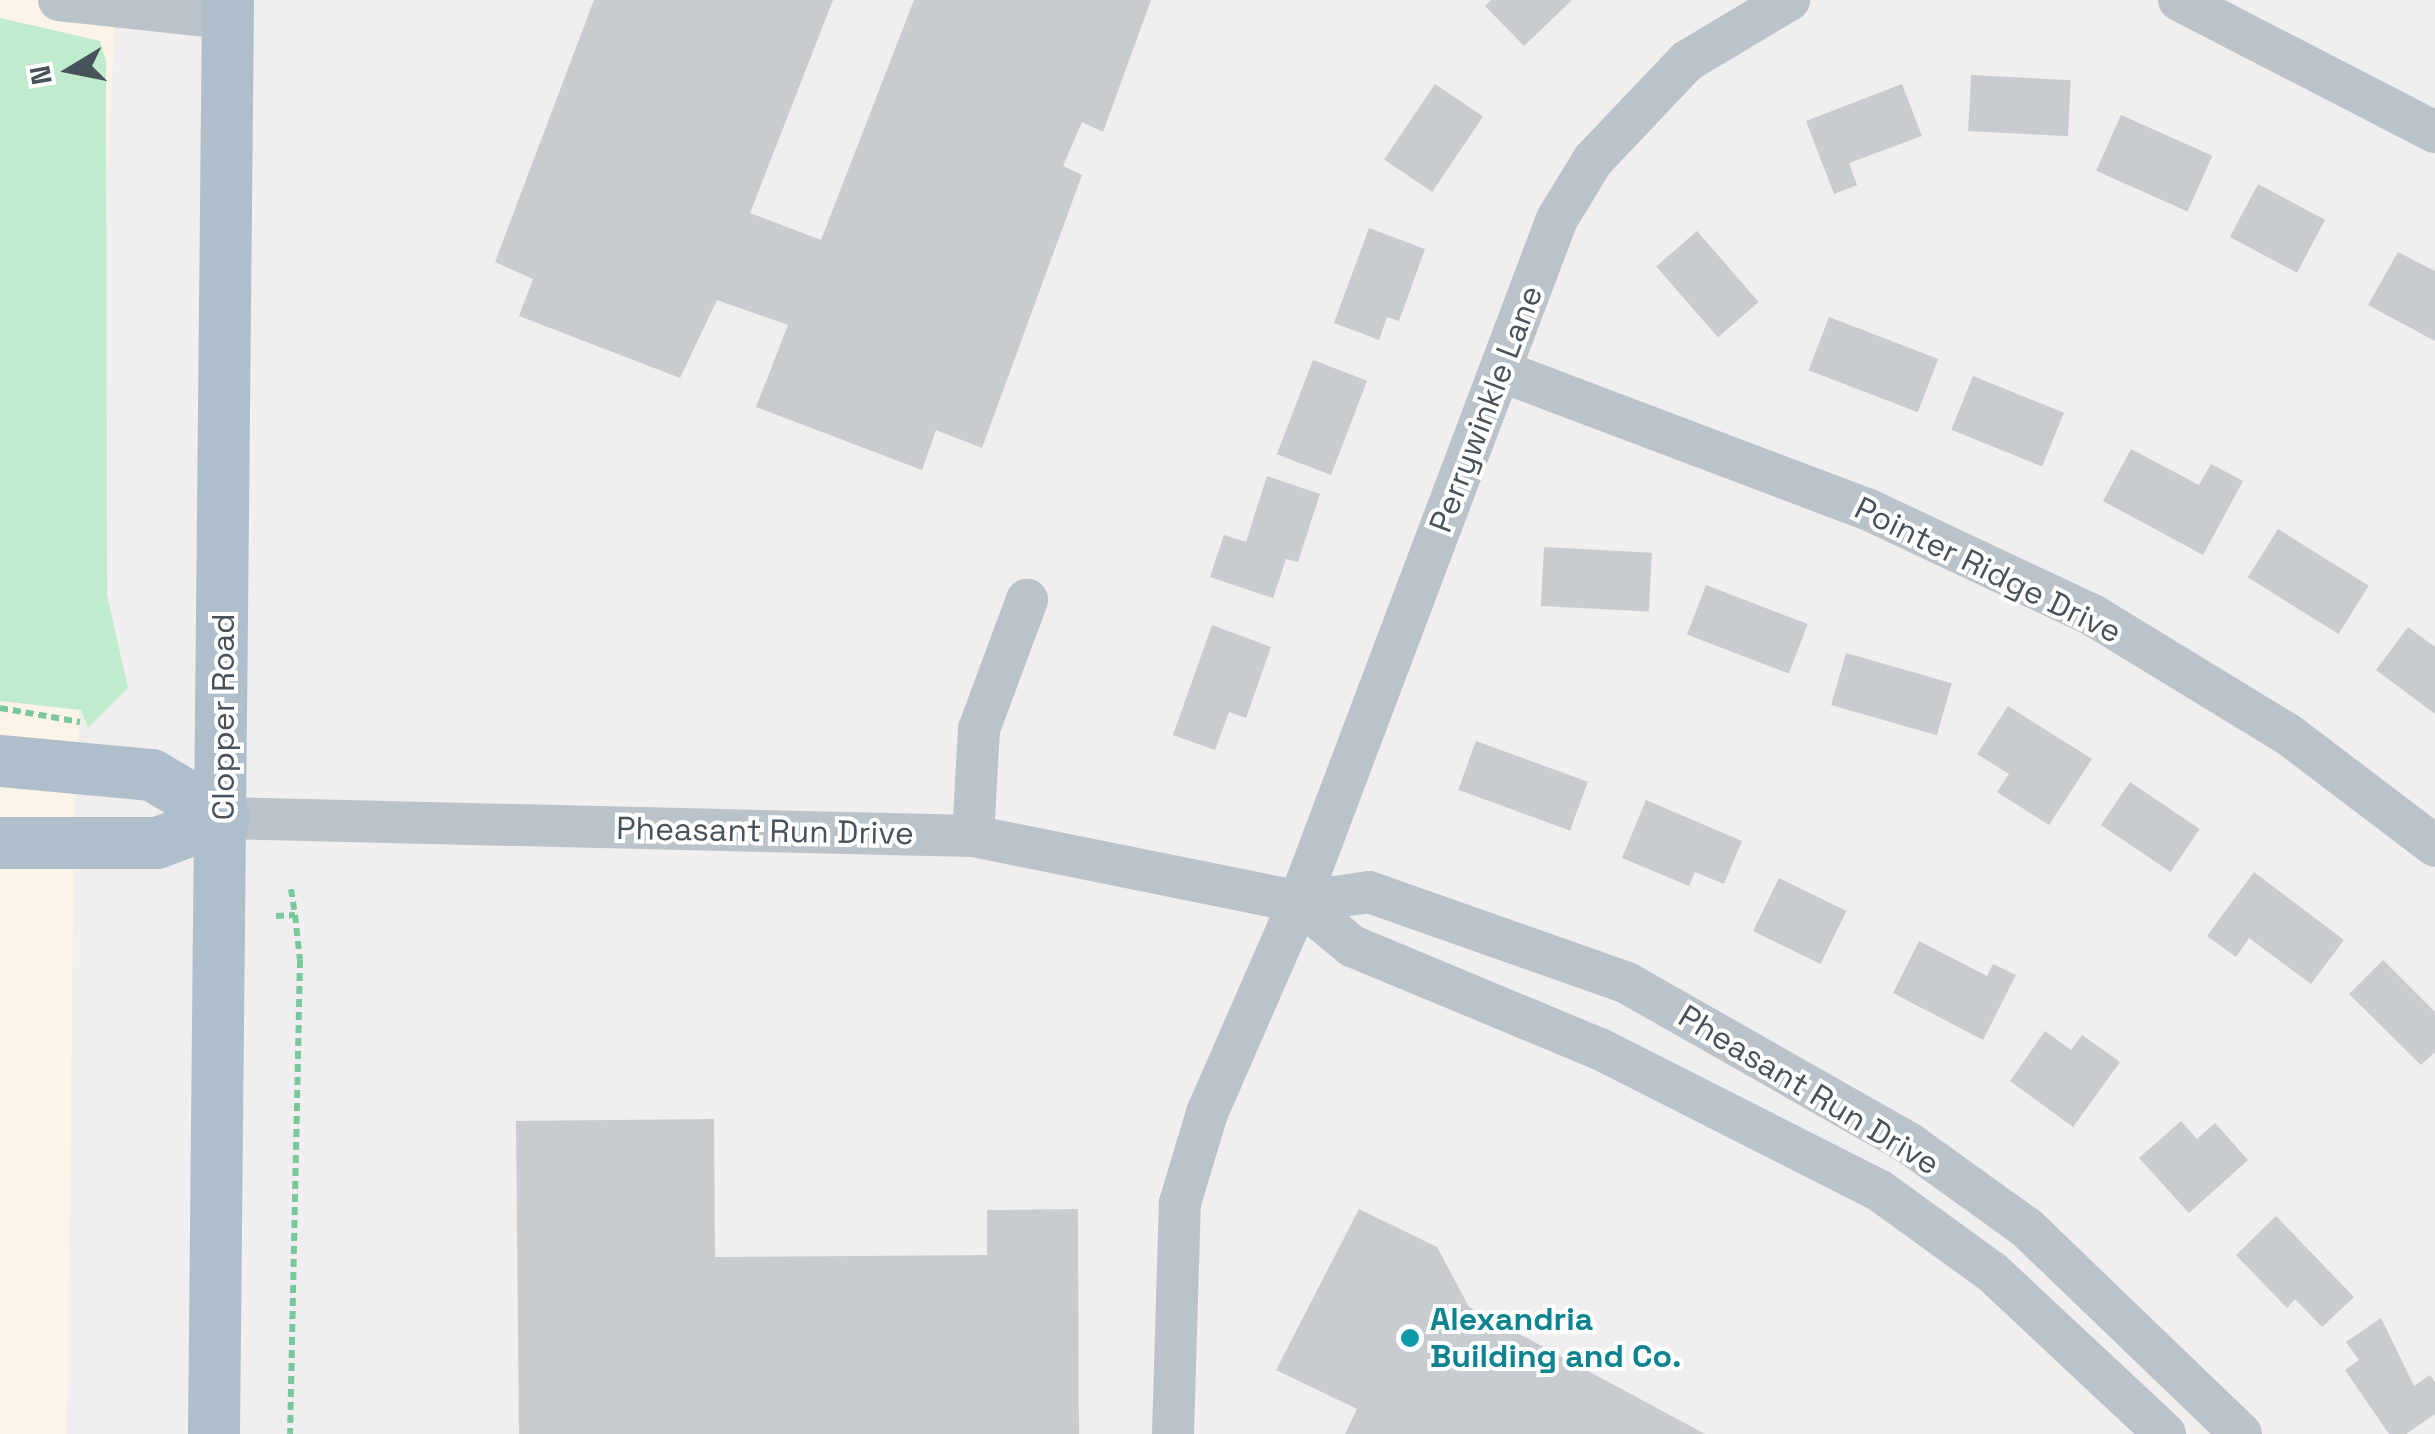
<!DOCTYPE html>
<style>
body{margin:0}
#map{position:relative;width:2435px;height:1434px;overflow:hidden;background:#f0eeee;font-family:"Space Grotesk",sans-serif}
div>[style]{position:absolute}
.commercial>*{inset:0;background:#fbf4e7}
.green>*{inset:0;background:#beeccd}
.building>*{inset:0;background:#c8cbd0;transform-origin:0 0}
.path>*{height:6px;margin-top:-3px;transform-origin:0;background:repeating-linear-gradient(90deg,#78c89c 0 8px,transparent 0 13px)}
.minor>*{height:42px;margin:-21px;padding:0 21px;transform-origin:21px;border-radius:21px;background:#bac3ca}
.major>*{height:52px;margin:-26px;padding:0 26px;transform-origin:26px;border-radius:26px;background:#aebfcb}
.dots>*{width:28px;height:28px;translate:-50% -50%;box-sizing:border-box;border:5px solid #fff;border-radius:50%}
span{translate:-50% -50%;white-space:nowrap;text-align:center;line-height:1.15;-webkit-text-stroke:8px #fff;paint-order:stroke}
.street-label{font-size:32px;color:#47525a}
.culture-label{font-size:32px;color:#0d838f;font-weight:700}
.left{translate:0 -50%;text-align:left}
.north{position:absolute;left:20px;top:20px;width:100px;height:100px;-webkit-text-stroke:8px #fff;paint-order:stroke;rotate:260deg;font-size:28px;font-weight:700;line-height:40px;text-align:center;color:#47525a}
.north::after{content:'';display:block;margin:auto;width:35px;height:45px;background:#47525a;clip-path:polygon(50% 0,100% 100%,50% 72%,0 100%)}
</style>
<div id="map">
<div class="commercial">
<div style="clip-path:polygon(0 0,116px 0,74px 824px,67px 1434px,0 1434px)"></div>
</div>
<div class="green">
<div style="clip-path:polygon(0 18px,100px 41px,106px 60px,107px 595px,128px 688px,88px 728px,81px 710px,0 701px)"></div>
</div>
<div class="building">
<div style="clip-path:polygon(594px 0,833px 0,750px 213px,821px 240px,914px 0,1151px 0,1103px 132px,1082px 122px,1063px 166px,1082px 175px,982px 448px,936px 430px,922px 470px,756px 407px,788px 325px,717px 300px,680px 378px,519px 316px,533px 279px,495px 262px)"></div>
<div style="clip-path:polygon(1491px 0,1572px 0,1524px 46px,1485px 6px)"></div>
<div style="left:1971px;top:75px;width:100px;height:56px;rotate:3deg"></div>
<div style="left:1435px;top:84px;width:58px;height:91px;rotate:34deg"></div>
<div style="clip-path:polygon(1902px 84px,1922px 136px,1849px 163px,1857px 185px,1834px 194px,1806px 121px)"></div>
<div style="left:2121px;top:115px;width:100px;height:61px;rotate:24deg"></div>
<div style="left:2258px;top:184px;width:76px;height:60px;rotate:28deg"></div>
<div style="clip-path:polygon(1369px 228px,1425px 249px,1399px 321px,1387px 317px,1379px 340px,1334px 323px)"></div>
<div style="left:1697px;top:231px;width:94px;height:54px;rotate:49deg"></div>
<div style="clip-path:polygon(2398px 252px,2435px 271px,2435px 341px,2368px 305px)"></div>
<div style="left:1829px;top:317px;width:117px;height:57px;rotate:21deg"></div>
<div style="left:1313px;top:360px;width:58px;height:101px;rotate:21deg"></div>
<div style="left:1973px;top:376px;width:98px;height:58px;rotate:22deg"></div>
<div style="clip-path:polygon(2131px 449px,2199px 485px,2211px 464px,2243px 481px,2203px 555px,2103px 501px)"></div>
<div style="clip-path:polygon(1267px 476px,1320px 494px,1298px 562px,1286px 559px,1273px 598px,1210px 577px,1224px 535px,1246px 542px)"></div>
<div style="left:2278px;top:529px;width:107px;height:57px;rotate:32deg"></div>
<div style="left:1544px;top:547px;width:108px;height:59px;rotate:3deg"></div>
<div style="left:1706px;top:585px;width:109px;height:53px;rotate:21deg"></div>
<div style="clip-path:polygon(1212px 625px,1271px 647px,1246px 718px,1229px 712px,1215px 750px,1173px 735px)"></div>
<div style="clip-path:polygon(2408px 627px,2435px 647px,2435px 714px,2376px 670px)"></div>
<div style="left:1846px;top:653px;width:110px;height:54px;rotate:16deg"></div>
<div style="clip-path:polygon(2008px 706px,2092px 759px,2049px 825px,1997px 792px,2009px 774px,1977px 754px)"></div>
<div style="left:1476px;top:741px;width:119px;height:52px;rotate:20deg"></div>
<div style="left:2130px;top:782px;width:84px;height:52px;rotate:34deg"></div>
<div style="clip-path:polygon(1646px 800px,1742px 841px,1724px 884px,1695px 872px,1689px 886px,1622px 858px)"></div>
<div style="clip-path:polygon(2254px 872px,2344px 940px,2311px 984px,2249px 938px,2236px 957px,2207px 936px)"></div>
<div style="left:1779px;top:878px;width:75px;height:59px;rotate:26deg"></div>
<div style="clip-path:polygon(1919px 941px,1987px 976px,1993px 964px,2016px 975px,1983px 1040px,1893px 993px)"></div>
<div style="clip-path:polygon(2383px 960px,2435px 1012px,2435px 1052px,2421px 1065px,2349px 994px)"></div>
<div style="clip-path:polygon(2045px 1031px,2071px 1050px,2082px 1035px,2120px 1062px,2073px 1127px,2010px 1081px)"></div>
<div style="clip-path:polygon(714px 1119px,715px 1257px,987px 1255px,987px 1210px,1078px 1209px,1079px 1434px,519px 1434px,516px 1121px)"></div>
<div style="clip-path:polygon(2181px 1121px,2197px 1139px,2215px 1123px,2248px 1160px,2189px 1213px,2139px 1158px)"></div>
<div style="clip-path:polygon(1359px 1209px,1437px 1247px,1469px 1307px,1705px 1434px,1345px 1434px,1357px 1409px,1276px 1370px)"></div>
<div style="clip-path:polygon(2276px 1216px,2354px 1297px,2322px 1327px,2295px 1299px,2287px 1308px,2236px 1255px)"></div>
<div style="clip-path:polygon(2381px 1318px,2414px 1386px,2430px 1375px,2435px 1382px,2435px 1414px,2406px 1434px,2389px 1434px,2345px 1370px,2359px 1360px,2346px 1342px)"></div>
</div>
<div class="path">
<div style="left:0;top:708px;width:81px;rotate:9.9deg"></div>
<div style="left:291px;top:889px;width:26px;rotate:81deg"></div>
<div style="left:276px;top:916px;width:19px;rotate:-3deg"></div>
<div style="left:295px;top:915px;width:45px;rotate:83.7deg"></div>
<div style="left:300px;top:960px;width:474px;rotate:91.2deg"></div>
</div>
<div class="minor">
<div style="left:59px;top:0;width:168px;rotate:6.2deg"></div>
<div style="left:2179px;top:0;width:288px;rotate:27.3deg"></div>
<div style="left:1501px;top:371px;width:391px;rotate:20.7deg"></div>
<div style="left:1867px;top:509px;width:251px;rotate:25.2deg"></div>
<div style="left:2094px;top:616px;width:228px;rotate:31.4deg"></div>
<div style="left:2289px;top:735px;width:183px;rotate:37.2deg"></div>
<div style="left:224px;top:818px;width:749px;rotate:1.38deg"></div>
<div style="left:973px;top:836px;width:333px;rotate:11.4deg"></div>
<div style="left:1299px;top:902px;width:71px;rotate:-8.1deg"></div>
<div style="left:1369px;top:892px;width:274px;rotate:19.4deg"></div>
<div style="left:1627px;top:983px;width:326px;rotate:29.6deg"></div>
<div style="left:1910px;top:1144px;width:144px;rotate:35.7deg"></div>
<div style="left:2027px;top:1228px;width:297px;rotate:43.9deg"></div>
<div style="left:973px;top:836px;width:107px;rotate:-86.8deg"></div>
<div style="left:979px;top:729px;width:138px;rotate:-69.6deg"></div>
<div style="left:1299px;top:902px;width:69px;rotate:39.7deg"></div>
<div style="left:1352px;top:946px;width:269px;rotate:22.6deg"></div>
<div style="left:1600px;top:1049px;width:314px;rotate:26.9deg"></div>
<div style="left:1880px;top:1191px;width:138px;rotate:35.9deg"></div>
<div style="left:1992px;top:1272px;width:237px;rotate:43.1deg"></div>
<div style="left:1173px;top:1434px;width:231px;rotate:-88.3deg"></div>
<div style="left:1180px;top:1203px;width:94px;rotate:-73.3deg"></div>
<div style="left:1207px;top:1113px;width:230px;rotate:-66.4deg"></div>
<div style="left:1299px;top:902px;width:730px;rotate:-69.31deg"></div>
<div style="left:1557px;top:219px;width:69px;rotate:-58.6deg"></div>
<div style="left:1593px;top:160px;width:137px;rotate:-46.5deg"></div>
<div style="left:1687px;top:61px;width:119px;rotate:-30.9deg"></div>
</div>
<div class="major">
<div style="left:0;top:761px;width:153px;rotate:5.3deg"></div>
<div style="left:152px;top:775px;width:84px;rotate:30.8deg"></div>
<div style="left:0;top:843px;width:157px"></div>
<div style="left:157px;top:843px;width:72px;rotate:-20.5deg"></div>
<div style="left:214px;top:1434px;width:1434px;rotate:-89.44deg"></div>
</div>
<div class="dots">
<div style="left:1410px;top:1338px;background:#0f9aa8"></div>
</div>
<div class="street-label">
<span style="left:1486px;top:409px;rotate:-69deg">Perrywinkle Lane</span>
<span style="left:1988px;top:570px;rotate:26deg">Pointer Ridge Drive</span>
<span style="left:223px;top:717px;rotate:-90deg">Clopper Road</span>
<span style="left:765px;top:831px;rotate:1deg">Pheasant Run Drive</span>
<span style="left:1809px;top:1090px;rotate:31deg">Pheasant Run Drive</span>
</div>
<div class="culture-label">
<span class="left" style="left:1430px;top:1338px">Alexandria<br>Building and Co.</span>
</div>
<div class="north">N</div>
</div>
